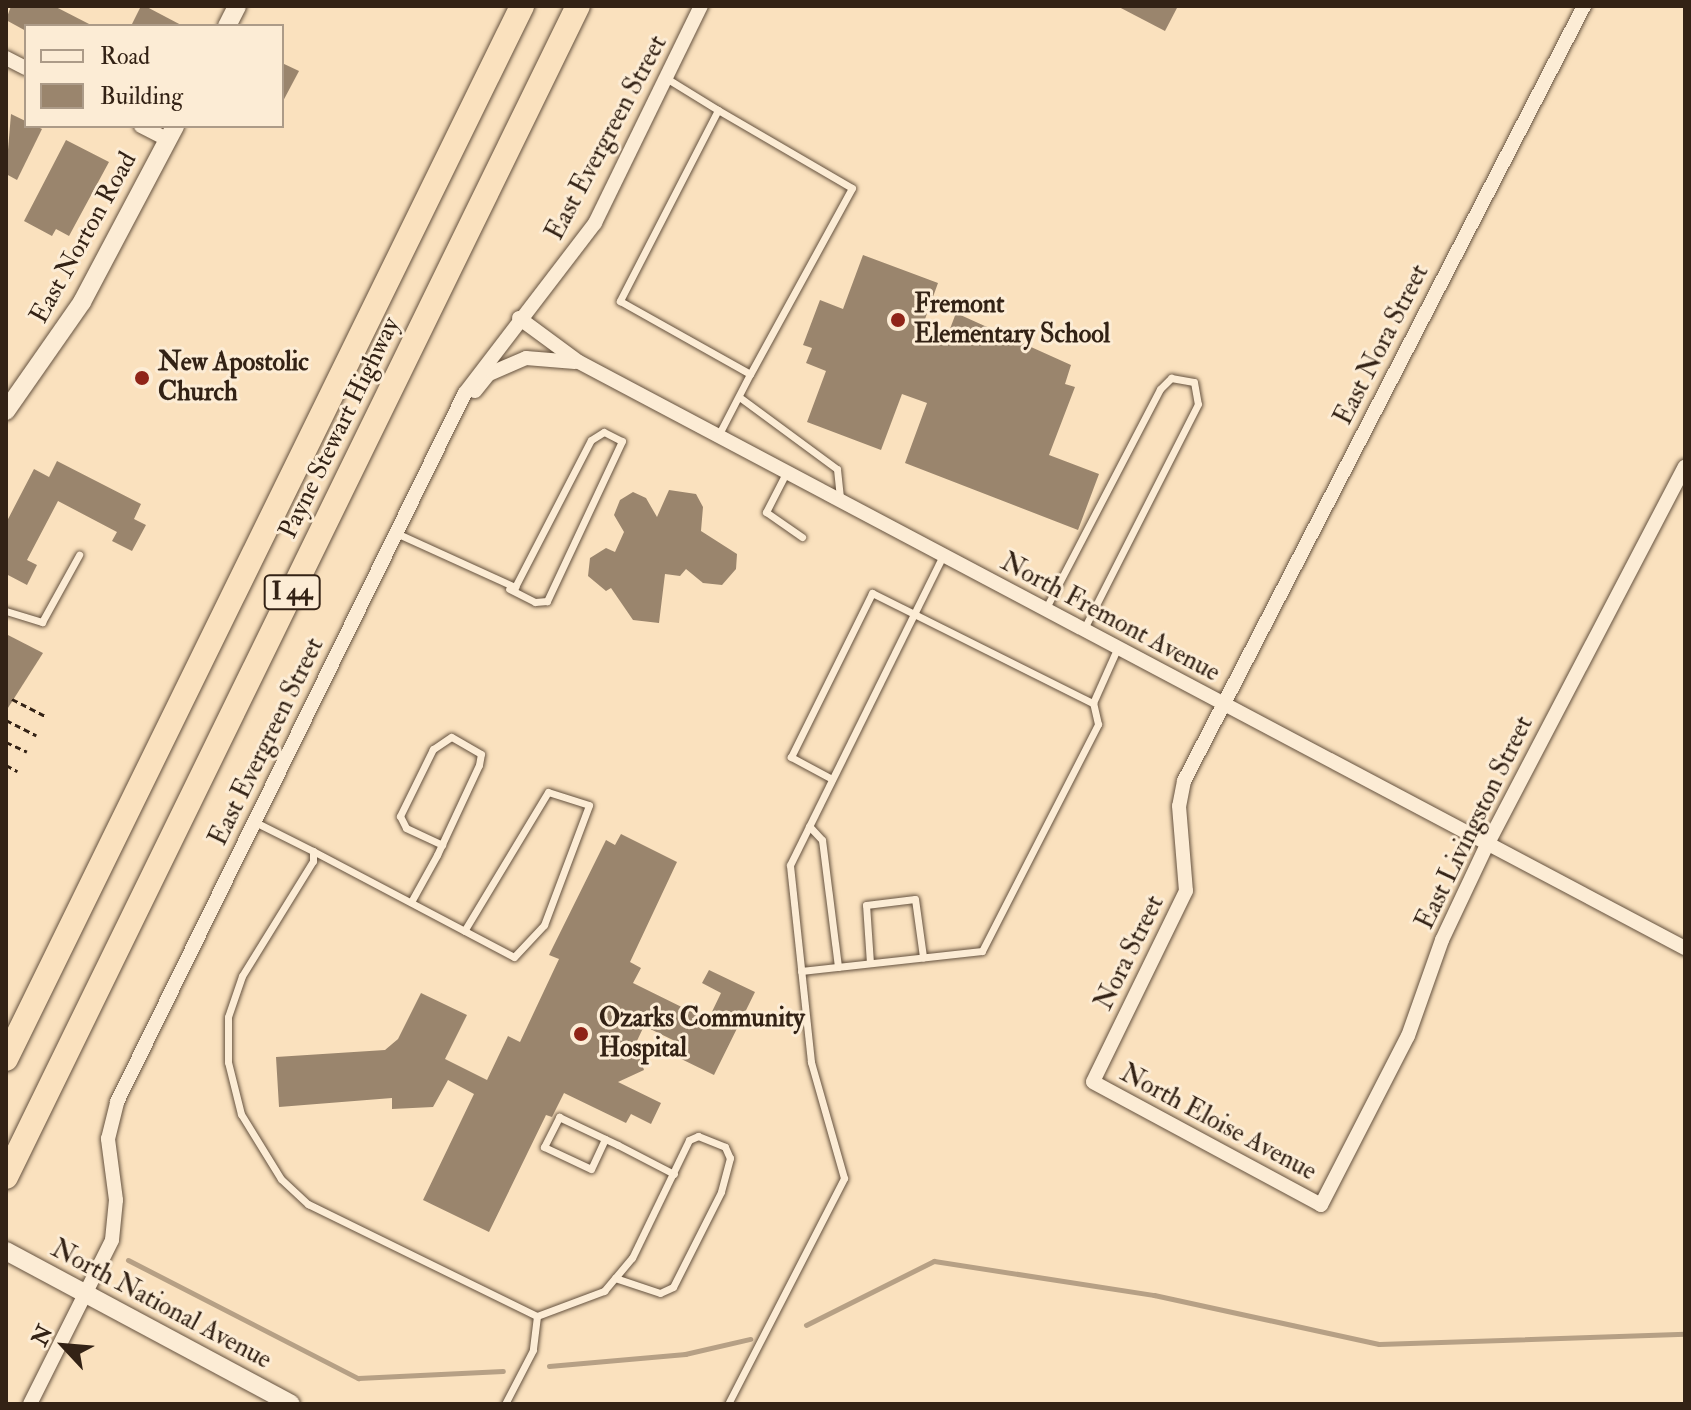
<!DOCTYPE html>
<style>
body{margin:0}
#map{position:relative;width:1691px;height:1410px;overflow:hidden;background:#fae1be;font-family:"IM FELL Double Pica",serif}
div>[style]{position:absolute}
.stream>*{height:5px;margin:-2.5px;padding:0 2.5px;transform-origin:2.5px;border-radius:2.5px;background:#b6a085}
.building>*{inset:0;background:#9a856d}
.path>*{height:3px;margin-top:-1.5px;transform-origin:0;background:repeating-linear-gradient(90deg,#332215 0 6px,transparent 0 10px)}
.roads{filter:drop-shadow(0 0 2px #65523f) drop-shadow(0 0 2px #65523f)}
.lane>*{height:7px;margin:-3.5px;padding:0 3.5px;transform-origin:3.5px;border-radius:3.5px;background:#fcecd5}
.street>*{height:14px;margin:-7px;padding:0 7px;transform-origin:7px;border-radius:7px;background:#fcecd5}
.secondary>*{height:18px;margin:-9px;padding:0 9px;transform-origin:9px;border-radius:9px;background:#fcecd5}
.highway>*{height:24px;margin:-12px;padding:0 12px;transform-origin:12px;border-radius:12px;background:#fae1be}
.dots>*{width:22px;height:22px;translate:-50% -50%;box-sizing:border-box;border:4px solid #fcecd5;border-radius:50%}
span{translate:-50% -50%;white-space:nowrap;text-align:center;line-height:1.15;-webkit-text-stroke:6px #fcecd5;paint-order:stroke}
.shield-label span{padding:2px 6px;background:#fcecd5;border:2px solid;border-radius:6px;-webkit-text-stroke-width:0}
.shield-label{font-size:24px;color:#332215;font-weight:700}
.street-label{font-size:26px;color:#332215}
.poi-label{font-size:26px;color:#332215;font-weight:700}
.left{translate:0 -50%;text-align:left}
.frame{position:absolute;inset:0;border:8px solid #332215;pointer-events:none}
.legend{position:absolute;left:24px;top:24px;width:260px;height:104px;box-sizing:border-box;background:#fcecd5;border:2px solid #ac9b88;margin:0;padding:10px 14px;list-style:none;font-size:24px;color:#332215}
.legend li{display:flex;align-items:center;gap:16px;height:40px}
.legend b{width:40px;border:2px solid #ac9b88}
.north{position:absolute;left:24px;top:1306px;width:80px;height:80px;-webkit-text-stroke:6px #fcecd5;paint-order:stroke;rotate:296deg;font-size:22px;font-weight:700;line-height:32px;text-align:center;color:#332215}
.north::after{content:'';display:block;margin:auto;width:28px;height:36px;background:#332215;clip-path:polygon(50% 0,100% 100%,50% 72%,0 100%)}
</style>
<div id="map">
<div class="stream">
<div style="left:128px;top:1260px;width:259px;rotate:27.2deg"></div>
<div style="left:358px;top:1378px;width:145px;rotate:-2.8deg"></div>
<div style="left:806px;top:1325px;width:143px;rotate:-26.6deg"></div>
<div style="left:934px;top:1261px;width:223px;rotate:8.8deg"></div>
<div style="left:1154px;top:1295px;width:230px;rotate:12.3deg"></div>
<div style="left:1379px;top:1344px;width:306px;rotate:-1.9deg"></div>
<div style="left:549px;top:1366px;width:137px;rotate:-5deg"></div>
<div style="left:685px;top:1354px;width:67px;rotate:-13deg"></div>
</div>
<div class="building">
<div style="clip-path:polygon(11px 6px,54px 6px,93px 26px,26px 31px,6px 20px)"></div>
<div style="clip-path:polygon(141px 6px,145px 6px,183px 26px,131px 26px)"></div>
<div style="clip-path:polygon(1117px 6px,1178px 6px,1165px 31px)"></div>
<div style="clip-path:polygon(282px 63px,299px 71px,282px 103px)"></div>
<div style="clip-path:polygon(11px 114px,42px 129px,17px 180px,6px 174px)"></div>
<div style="clip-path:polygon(66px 140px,109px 162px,69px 236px,56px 229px,52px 236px,24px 221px)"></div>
<div style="clip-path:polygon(863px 255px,938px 283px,920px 333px,945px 342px,956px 313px,1071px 365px,1065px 384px,1075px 387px,1049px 455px,1099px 474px,1078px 530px,905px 463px,927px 403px,902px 394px,881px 450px,807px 422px,826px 371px,806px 363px,812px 348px,803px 345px,820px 300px,843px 309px)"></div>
<div style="clip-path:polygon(57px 461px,141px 504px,134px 519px,146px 525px,132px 551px,112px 541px,117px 532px,58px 501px,27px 560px,37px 565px,27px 585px,6px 574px,6px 523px,34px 469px,49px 477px)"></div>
<div style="clip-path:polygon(669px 490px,696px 494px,703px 507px,701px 531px,737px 554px,736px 569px,722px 585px,703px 583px,686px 569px,680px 576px,665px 574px,659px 623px,633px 620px,611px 588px,606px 591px,588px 576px,590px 558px,606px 548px,615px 552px,624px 532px,614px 515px,620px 500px,633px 492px,646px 498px,657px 517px)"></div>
<div style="clip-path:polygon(6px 634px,43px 653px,6px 711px)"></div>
<div style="clip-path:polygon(621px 834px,677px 862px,630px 962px,641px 968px,633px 983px,708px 1020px,721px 993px,702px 983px,709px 970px,755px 992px,714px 1075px,671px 1054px,677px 1042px,644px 1026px,635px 1045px,644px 1070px,618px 1082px,661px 1103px,651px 1124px,631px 1114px,626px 1123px,564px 1093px,552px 1117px,546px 1115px,489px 1232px,423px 1200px,474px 1094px,448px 1080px,433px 1107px,392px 1109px,392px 1098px,279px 1107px,276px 1057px,385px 1050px,398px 1039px,421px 993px,467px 1015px,445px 1059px,487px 1080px,508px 1036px,520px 1042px,559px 959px,549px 955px,606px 840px,615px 845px)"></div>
</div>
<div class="path">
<div style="left:12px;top:699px;width:37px;rotate:27deg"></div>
<div style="left:6px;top:720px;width:34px;rotate:27deg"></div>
<div style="left:6px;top:742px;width:23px;rotate:25deg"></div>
<div style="left:6px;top:765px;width:13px;rotate:29deg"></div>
</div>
<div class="roads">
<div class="lane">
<div style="left:666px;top:78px;width:61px;rotate:31.6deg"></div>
<div style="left:718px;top:110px;width:215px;rotate:117.2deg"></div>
<div style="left:620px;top:301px;width:149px;rotate:29.3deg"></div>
<div style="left:750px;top:374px;width:68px;rotate:117.3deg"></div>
<div style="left:718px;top:110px;width:155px;rotate:30.2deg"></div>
<div style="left:852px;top:188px;width:212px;rotate:118.7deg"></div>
<div style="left:742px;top:399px;width:118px;rotate:36.4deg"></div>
<div style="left:837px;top:469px;width:30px;rotate:84deg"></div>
<div style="left:786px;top:473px;width:44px;rotate:117.1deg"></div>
<div style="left:766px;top:512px;width:44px;rotate:34.8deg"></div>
<div style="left:396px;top:533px;width:131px;rotate:24.4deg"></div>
<div style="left:515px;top:587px;width:165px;rotate:-62.7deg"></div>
<div style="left:591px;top:440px;width:15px;rotate:-32deg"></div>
<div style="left:604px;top:432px;width:20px;rotate:27deg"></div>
<div style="left:622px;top:441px;width:177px;rotate:115.1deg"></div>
<div style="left:547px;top:601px;width:12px;rotate:175deg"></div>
<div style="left:535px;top:602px;width:29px;rotate:-153deg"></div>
<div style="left:1045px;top:610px;width:249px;rotate:-62.5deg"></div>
<div style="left:1160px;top:389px;width:16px;rotate:-45deg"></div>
<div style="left:1171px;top:378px;width:23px;rotate:10deg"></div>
<div style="left:1194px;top:382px;width:22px;rotate:80deg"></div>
<div style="left:1198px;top:404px;width:252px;rotate:116.9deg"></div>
<div style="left:6px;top:611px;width:38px;rotate:17deg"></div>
<div style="left:42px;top:622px;width:77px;rotate:-61.1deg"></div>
<div style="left:832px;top:779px;width:47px;rotate:-151.8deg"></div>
<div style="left:791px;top:757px;width:183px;rotate:-63.7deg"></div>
<div style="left:872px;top:593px;width:247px;rotate:26.5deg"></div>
<div style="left:255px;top:822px;width:65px;rotate:26.6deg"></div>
<div style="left:313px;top:851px;width:10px;rotate:90deg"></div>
<div style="left:313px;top:861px;width:135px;rotate:121.7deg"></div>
<div style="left:242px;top:976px;width:43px;rotate:108.9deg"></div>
<div style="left:228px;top:1017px;width:45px;rotate:90deg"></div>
<div style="left:228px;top:1062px;width:54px;rotate:76deg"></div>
<div style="left:241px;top:1114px;width:76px;rotate:58.4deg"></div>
<div style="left:281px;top:1179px;width:37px;rotate:43deg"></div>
<div style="left:308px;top:1204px;width:255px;rotate:26.1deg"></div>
<div style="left:537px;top:1316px;width:34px;rotate:97deg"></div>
<div style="left:533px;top:1350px;width:61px;rotate:117.4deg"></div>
<div style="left:809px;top:826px;width:19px;rotate:47deg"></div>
<div style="left:822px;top:840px;width:128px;rotate:82.8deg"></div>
<div style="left:313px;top:851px;width:227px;rotate:27.8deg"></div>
<div style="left:514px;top:957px;width:44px;rotate:-46.8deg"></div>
<div style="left:544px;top:925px;width:128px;rotate:-69.4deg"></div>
<div style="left:589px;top:805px;width:43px;rotate:-162.4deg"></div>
<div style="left:548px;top:792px;width:162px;rotate:121.1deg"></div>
<div style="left:411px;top:902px;width:54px;rotate:-61deg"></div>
<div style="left:437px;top:855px;width:99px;rotate:-65deg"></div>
<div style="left:479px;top:765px;width:11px;rotate:-80deg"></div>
<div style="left:481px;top:754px;width:34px;rotate:-150deg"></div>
<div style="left:451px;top:737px;width:22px;rotate:146deg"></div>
<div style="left:433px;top:749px;width:75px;rotate:116.2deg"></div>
<div style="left:400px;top:816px;width:13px;rotate:63deg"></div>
<div style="left:406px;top:828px;width:40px;rotate:25deg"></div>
<div style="left:870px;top:963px;width:58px;rotate:-93.9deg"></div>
<div style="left:866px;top:905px;width:49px;rotate:-7deg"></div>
<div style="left:915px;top:899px;width:59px;rotate:82.1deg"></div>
<div style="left:801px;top:971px;width:182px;rotate:-6.3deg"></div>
<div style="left:982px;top:951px;width:255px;rotate:-62.9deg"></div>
<div style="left:1098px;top:724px;width:22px;rotate:-103deg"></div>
<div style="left:1093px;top:703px;width:59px;rotate:-66deg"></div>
<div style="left:605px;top:1139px;width:33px;rotate:115deg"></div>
<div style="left:591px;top:1169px;width:52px;rotate:-154.9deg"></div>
<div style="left:544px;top:1147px;width:34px;rotate:-63deg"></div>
<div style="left:559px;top:1117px;width:65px;rotate:25.4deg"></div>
<div style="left:618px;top:1145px;width:63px;rotate:27.4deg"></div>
<div style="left:537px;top:1316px;width:72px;rotate:-20.5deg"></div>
<div style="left:604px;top:1291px;width:17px;rotate:-50deg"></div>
<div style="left:615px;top:1278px;width:26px;rotate:-50deg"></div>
<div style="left:632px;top:1258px;width:131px;rotate:-64.2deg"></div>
<div style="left:689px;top:1140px;width:10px;rotate:-24deg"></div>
<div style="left:698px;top:1136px;width:29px;rotate:22deg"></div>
<div style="left:725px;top:1147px;width:12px;rotate:66deg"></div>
<div style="left:730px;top:1158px;width:35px;rotate:105deg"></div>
<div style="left:721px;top:1192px;width:106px;rotate:116.8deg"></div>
<div style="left:673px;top:1287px;width:14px;rotate:155deg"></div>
<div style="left:660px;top:1293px;width:47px;rotate:-161.6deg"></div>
<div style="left:728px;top:1404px;width:254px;rotate:-62.8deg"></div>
<div style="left:844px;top:1178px;width:121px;rotate:-105.9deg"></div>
<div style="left:811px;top:1062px;width:198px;rotate:-96.1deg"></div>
<div style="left:790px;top:865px;width:345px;rotate:-63.7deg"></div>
</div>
<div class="street">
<div style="left:1584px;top:6px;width:872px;rotate:117.3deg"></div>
<div style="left:1184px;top:781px;width:25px;rotate:101deg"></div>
<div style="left:1179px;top:806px;width:85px;rotate:85.3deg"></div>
<div style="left:1186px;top:891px;width:212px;rotate:116deg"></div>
<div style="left:1093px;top:1082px;width:259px;rotate:28.3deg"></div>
<div style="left:1321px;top:1205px;width:190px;rotate:-62.8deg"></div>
<div style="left:1408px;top:1036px;width:102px;rotate:-70.5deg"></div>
<div style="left:1442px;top:940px;width:105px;rotate:-64.7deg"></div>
<div style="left:1487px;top:845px;width:427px;rotate:-62.4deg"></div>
<div style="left:6px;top:58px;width:22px;rotate:27deg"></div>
<div style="left:141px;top:126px;width:30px;rotate:27deg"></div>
<div style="left:519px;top:318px;width:74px;rotate:36.3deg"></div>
<div style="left:579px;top:362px;width:1252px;rotate:27.92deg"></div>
<div style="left:475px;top:391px;width:22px;rotate:-51deg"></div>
<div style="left:489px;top:374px;width:40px;rotate:-23.4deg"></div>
<div style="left:526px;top:358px;width:49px;rotate:4.7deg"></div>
<div style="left:30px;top:1404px;width:183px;rotate:-63.4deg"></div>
<div style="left:112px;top:1240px;width:40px;rotate:-84.3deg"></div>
<div style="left:116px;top:1200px;width:62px;rotate:-97.5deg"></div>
<div style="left:108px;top:1139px;width:38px;rotate:-76deg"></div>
<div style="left:117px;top:1102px;width:790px;rotate:-63.86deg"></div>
<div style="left:465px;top:393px;width:214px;rotate:-52.6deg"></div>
<div style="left:595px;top:223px;width:242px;rotate:-64deg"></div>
</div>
<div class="secondary">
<div style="left:227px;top:26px;width:22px;rotate:-63deg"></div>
<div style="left:6px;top:411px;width:133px;rotate:-55.1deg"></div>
<div style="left:82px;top:302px;width:199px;rotate:-62.1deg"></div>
<div style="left:6px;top:1251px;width:323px;rotate:28.2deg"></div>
</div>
<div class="highway">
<div style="left:6px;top:1059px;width:1173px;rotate:-63.89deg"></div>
<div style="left:6px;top:1177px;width:1303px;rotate:-63.97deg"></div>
</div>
</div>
<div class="dots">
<div style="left:898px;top:320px;background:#8f2418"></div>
<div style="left:142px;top:378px;background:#8f2418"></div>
<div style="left:581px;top:1034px;background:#8f2418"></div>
</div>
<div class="shield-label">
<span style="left:292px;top:592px">I 44</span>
</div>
<div class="street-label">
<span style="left:607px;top:138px;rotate:-62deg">East Evergreen Street</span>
<span style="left:84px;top:238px;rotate:-61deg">East Norton Road</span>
<span style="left:1382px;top:345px;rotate:-63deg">East Nora Street</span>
<span style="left:340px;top:428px;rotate:-64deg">Payne Stewart Highway</span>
<span style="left:1110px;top:618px;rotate:28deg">North Fremont Avenue</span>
<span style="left:267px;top:742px;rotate:-64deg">East Evergreen Street</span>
<span style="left:1475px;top:823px;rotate:-64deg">East Livingston Street</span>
<span style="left:1130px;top:953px;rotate:-64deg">Nora Street</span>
<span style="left:1218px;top:1123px;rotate:28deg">North Eloise Avenue</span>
<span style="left:161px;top:1305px;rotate:28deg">North National Avenue</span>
</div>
<div class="poi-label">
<span class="left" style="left:914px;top:320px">Fremont<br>Elementary School</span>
<span class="left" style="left:158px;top:378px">New Apostolic<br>Church</span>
<span class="left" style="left:599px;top:1034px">Ozarks Community<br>Hospital</span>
</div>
<div class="frame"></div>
<ul class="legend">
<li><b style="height:10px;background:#fcecd5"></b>Road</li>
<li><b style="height:22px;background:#9a856d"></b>Building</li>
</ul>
<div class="north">N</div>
</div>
